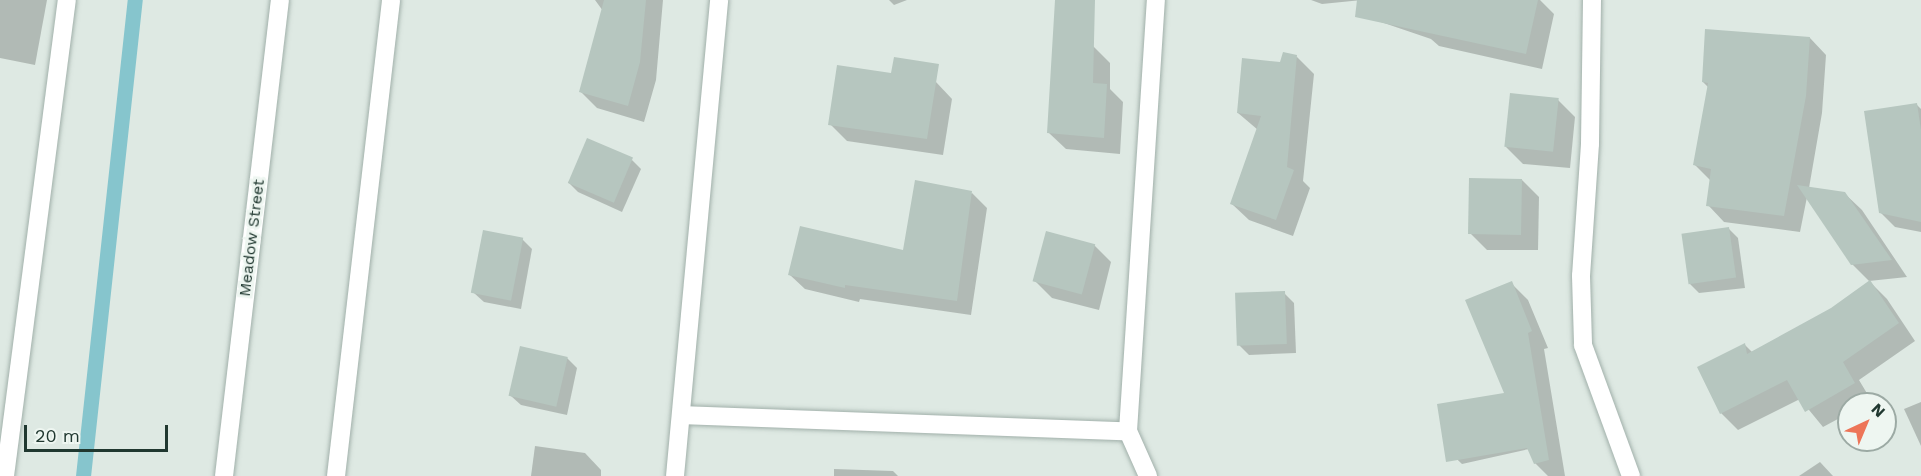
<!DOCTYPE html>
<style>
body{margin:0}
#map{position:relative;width:1921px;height:476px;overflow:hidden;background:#dee9e3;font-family:"Work Sans",sans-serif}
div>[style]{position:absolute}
.shadow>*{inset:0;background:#0003}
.stream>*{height:15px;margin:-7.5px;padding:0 7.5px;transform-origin:7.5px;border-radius:7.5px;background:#86c5cd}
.building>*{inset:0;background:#b6c6bf;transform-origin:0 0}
.roads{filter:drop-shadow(0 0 2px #a1b0aa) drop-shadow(0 0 2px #a1b0aa)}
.minor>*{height:18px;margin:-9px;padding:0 9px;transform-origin:9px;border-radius:9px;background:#fff}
span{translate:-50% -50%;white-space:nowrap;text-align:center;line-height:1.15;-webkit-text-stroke:6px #eef6f1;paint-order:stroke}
.street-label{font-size:16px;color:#203830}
.north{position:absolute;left:1837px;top:392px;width:60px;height:60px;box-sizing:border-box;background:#eef6f1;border:2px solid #9caaa4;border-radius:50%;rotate:44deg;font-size:16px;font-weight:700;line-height:24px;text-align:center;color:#203830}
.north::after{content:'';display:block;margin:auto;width:21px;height:27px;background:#ed7558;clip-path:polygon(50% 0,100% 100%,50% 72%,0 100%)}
.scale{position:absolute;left:24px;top:425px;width:144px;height:27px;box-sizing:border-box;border:3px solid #203830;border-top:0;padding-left:8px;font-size:18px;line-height:21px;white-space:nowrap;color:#203830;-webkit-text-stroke:4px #eef6f1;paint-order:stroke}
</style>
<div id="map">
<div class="shadow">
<div style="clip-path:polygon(0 0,47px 0,35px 65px,0 58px)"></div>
<div style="clip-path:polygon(595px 0,663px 0,656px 80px,644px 122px,597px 108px,580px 91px,603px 11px)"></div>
<div style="clip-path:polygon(889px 0,907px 0,894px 5px)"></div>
<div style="clip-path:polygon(1311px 0,1362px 0,1322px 4px)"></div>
<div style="clip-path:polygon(1367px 0,1540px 0,1554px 14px,1542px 69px,1439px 46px,1431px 39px,1381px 22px)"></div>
<div style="clip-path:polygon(1810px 38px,1826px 55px,1822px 113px,1809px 188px,1844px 193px,1862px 210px,1907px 277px,1869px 281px,1887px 299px,1915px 341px,1859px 380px,1871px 400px,1849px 404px,1849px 413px,1823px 427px,1800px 399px,1738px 430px,1721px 413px,1745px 345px,1753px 353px,1832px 309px,1870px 282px,1852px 264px,1807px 197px,1800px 232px,1724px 222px,1708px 205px,1711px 181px,1695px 165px,1708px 87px,1703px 82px)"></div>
<div style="clip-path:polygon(1093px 46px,1110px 63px,1110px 89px,1123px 102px,1120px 154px,1066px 149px,1049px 133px)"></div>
<div style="clip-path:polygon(1297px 57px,1314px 74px,1303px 181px,1310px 188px,1293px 236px,1249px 220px,1232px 204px,1258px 130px,1238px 113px,1281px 63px)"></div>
<div style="clip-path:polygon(936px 82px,952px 99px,943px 155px,847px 141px,830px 124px)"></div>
<div style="clip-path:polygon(1558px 100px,1575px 117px,1570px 168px,1523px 164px,1506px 147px)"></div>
<div style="clip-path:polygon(1917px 105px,1921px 109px,1921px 232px,1895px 227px,1881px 213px)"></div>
<div style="clip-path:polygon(632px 160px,641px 169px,622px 212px,578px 192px,568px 182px)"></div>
<div style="clip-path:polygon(1522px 180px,1539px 197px,1538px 250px,1487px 250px,1470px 233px)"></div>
<div style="clip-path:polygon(972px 193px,987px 208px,971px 315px,860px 299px,859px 302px,805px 289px,790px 275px,904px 252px)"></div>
<div style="clip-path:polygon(1729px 229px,1738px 238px,1745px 288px,1699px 293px,1689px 283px)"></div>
<div style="clip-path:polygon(1047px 233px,1095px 246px,1111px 262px,1099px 310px,1052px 298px,1035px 281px)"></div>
<div style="clip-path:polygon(522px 239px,532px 249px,521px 309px,484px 302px,474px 293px)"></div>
<div style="clip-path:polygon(1511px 283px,1528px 300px,1548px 348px,1544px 349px,1565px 476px,1548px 476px,1535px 463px,1529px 449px,1462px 464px,1445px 448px,1506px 395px)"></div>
<div style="clip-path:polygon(1284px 293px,1294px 303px,1296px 353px,1249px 355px,1239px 345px)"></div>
<div style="clip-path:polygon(567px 358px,577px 368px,567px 415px,521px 405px,511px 396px)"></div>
<div style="clip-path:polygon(1921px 402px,1921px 446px,1904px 409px)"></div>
<div style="clip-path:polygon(535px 446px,585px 453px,601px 470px,601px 476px,531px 476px)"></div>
<div style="clip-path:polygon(1820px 462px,1833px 476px,1799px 476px)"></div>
<div style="clip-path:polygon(834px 469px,893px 471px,898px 476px,834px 476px)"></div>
</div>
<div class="stream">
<div style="left:83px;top:476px;width:479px;rotate:-83.8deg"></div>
</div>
<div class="building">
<div style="clip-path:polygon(604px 0,646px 0,640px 62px,628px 106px,579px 92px)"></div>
<div style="clip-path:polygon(1055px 0,1095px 0,1093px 83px,1107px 84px,1104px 138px,1047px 133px)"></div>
<div style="clip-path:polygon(1357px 0,1538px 0,1526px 54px,1355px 17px)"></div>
<div style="clip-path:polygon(1705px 29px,1810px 37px,1806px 96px,1784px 216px,1706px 206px,1711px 169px,1693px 165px,1708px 83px,1702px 82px)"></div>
<div style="clip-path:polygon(1283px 52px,1297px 55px,1287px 167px,1294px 170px,1276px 220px,1230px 204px,1261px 116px,1237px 113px,1242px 58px,1280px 62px)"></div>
<div style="clip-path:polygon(894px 57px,939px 64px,927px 139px,828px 125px,837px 65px,891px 73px)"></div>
<div style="left:1510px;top:93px;width:49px;height:54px;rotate:6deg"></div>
<div style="clip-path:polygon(1917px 103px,1921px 130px,1921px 222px,1879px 213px,1864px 111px)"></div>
<div style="left:587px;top:138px;width:50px;height:49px;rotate:23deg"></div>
<div style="left:1469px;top:178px;width:53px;height:56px;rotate:1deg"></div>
<div style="clip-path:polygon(915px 180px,972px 191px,957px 301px,845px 285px,845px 288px,788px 275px,800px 226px,903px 250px)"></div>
<div style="clip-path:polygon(1797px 185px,1845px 192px,1892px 260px,1851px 265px)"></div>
<div style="left:1729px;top:227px;width:51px;height:48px;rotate:82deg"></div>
<div style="left:483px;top:230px;width:41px;height:64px;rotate:11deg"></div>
<div style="left:1046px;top:231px;width:51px;height:52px;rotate:15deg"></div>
<div style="clip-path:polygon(1870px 280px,1899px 323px,1843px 362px,1855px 383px,1805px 412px,1787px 380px,1720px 414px,1697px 367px,1745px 343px,1747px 354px,1831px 308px)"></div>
<div style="clip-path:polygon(1512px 281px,1532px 331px,1528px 333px,1549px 460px,1534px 464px,1527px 448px,1446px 462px,1437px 404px,1504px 393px,1465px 300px)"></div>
<div style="left:1285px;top:291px;width:53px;height:50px;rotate:88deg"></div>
<div style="left:520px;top:346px;width:49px;height:51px;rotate:13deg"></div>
</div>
<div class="roads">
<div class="minor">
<div style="left:1592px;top:0;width:144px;rotate:90.8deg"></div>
<div style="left:1590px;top:144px;width:132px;rotate:93.9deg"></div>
<div style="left:1581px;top:276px;width:69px;rotate:88.3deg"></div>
<div style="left:1583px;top:345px;width:140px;rotate:69.9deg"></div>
<div style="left:682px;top:415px;width:446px;rotate:2.1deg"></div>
<div style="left:5px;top:476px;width:480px;rotate:-82.6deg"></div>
<div style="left:224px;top:476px;width:479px;rotate:-83.3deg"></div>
<div style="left:336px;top:476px;width:479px;rotate:-83.4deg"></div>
<div style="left:675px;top:476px;width:478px;rotate:-84.7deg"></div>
<div style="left:1148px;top:476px;width:49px;rotate:-114deg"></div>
<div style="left:1128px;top:431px;width:432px;rotate:-86.3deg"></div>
</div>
</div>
<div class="street-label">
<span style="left:252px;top:238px;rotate:-83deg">Meadow Street</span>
</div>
<div class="north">N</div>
<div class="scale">20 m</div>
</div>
